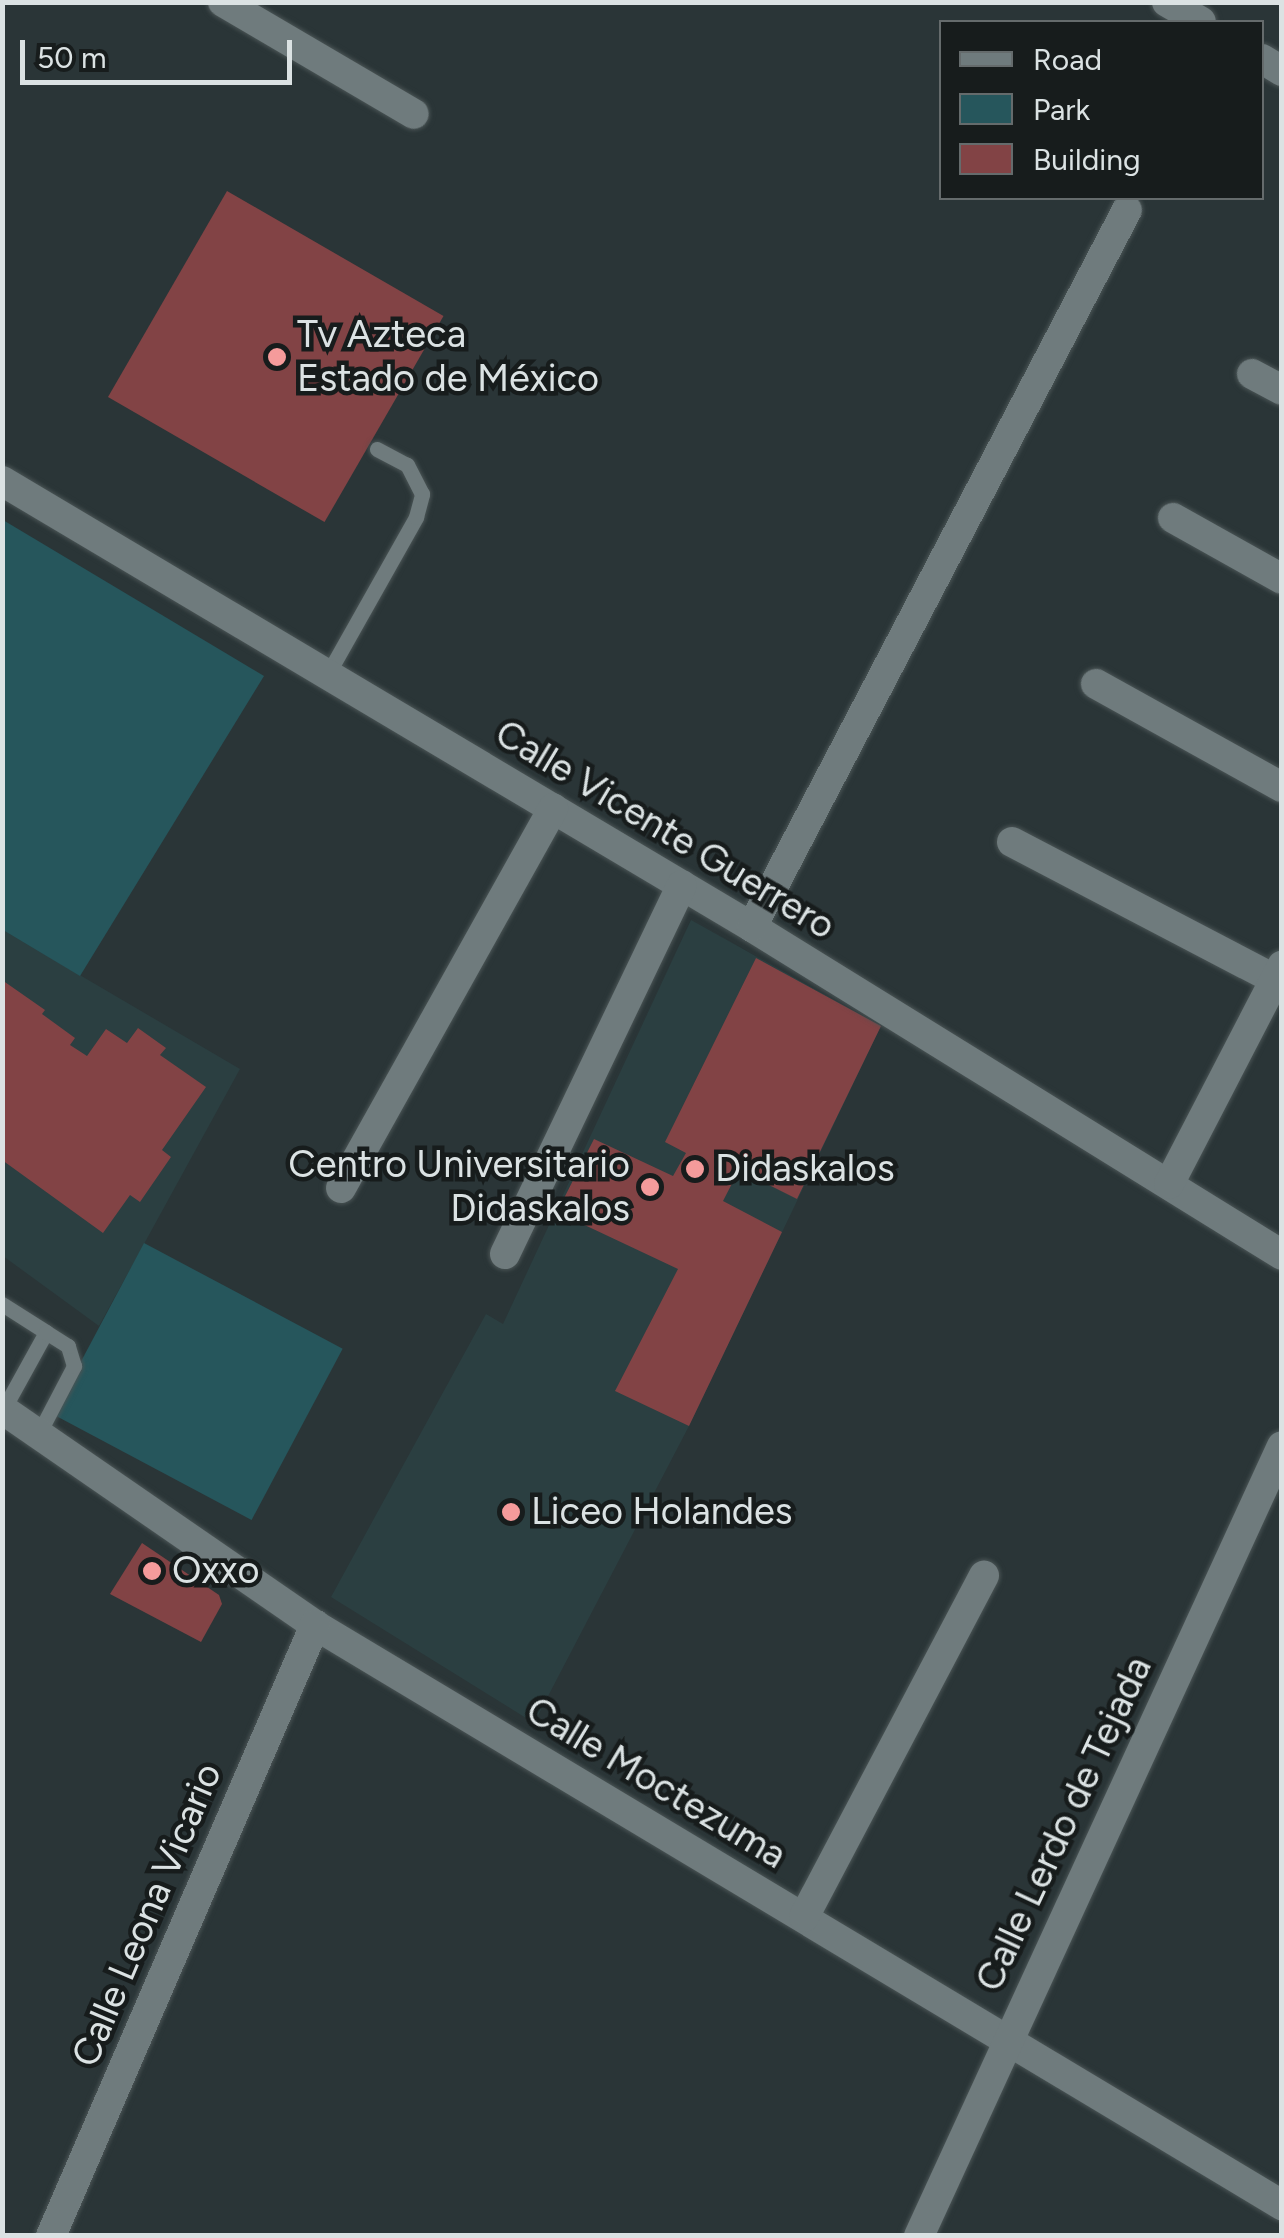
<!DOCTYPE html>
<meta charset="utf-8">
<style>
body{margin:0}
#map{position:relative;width:1284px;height:2238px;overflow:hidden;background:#2a3537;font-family:Figtree,sans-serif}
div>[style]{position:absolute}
.built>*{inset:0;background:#2b3f41}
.green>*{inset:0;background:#26565c;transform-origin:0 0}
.building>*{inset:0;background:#824345;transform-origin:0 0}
.roads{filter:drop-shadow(0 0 2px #4a5455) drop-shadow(0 0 2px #4a5455)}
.lane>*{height:15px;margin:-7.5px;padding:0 7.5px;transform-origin:7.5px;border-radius:7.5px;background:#6f7b7d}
.street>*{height:30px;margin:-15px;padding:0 15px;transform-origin:15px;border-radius:15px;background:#6f7b7d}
.secondary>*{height:30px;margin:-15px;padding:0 15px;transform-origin:15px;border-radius:15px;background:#6f7b7d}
.dots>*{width:28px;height:28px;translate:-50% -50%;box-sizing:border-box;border:5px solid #171c1c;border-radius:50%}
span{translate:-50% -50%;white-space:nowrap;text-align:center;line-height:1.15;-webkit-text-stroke:9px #171c1c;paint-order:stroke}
.poi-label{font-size:38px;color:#dbe2e3}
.left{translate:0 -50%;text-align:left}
.right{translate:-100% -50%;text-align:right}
.street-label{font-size:38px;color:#dbe2e3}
.frame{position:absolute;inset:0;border:5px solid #dbe2e3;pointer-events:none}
.legend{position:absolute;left:939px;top:20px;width:325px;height:180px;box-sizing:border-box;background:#171c1c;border:2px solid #656b6c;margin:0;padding:12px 18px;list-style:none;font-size:30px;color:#dbe2e3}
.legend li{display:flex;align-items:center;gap:20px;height:50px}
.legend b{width:50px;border:2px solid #656b6c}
.scale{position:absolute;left:20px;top:40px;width:272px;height:45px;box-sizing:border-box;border:5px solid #dbe2e3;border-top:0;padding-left:12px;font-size:30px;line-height:35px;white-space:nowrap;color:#dbe2e3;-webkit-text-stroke:8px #171c1c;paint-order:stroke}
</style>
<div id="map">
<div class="built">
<div style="clip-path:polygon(691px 920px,881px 1026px,689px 1426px,534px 1723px,331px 1597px,486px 1314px,503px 1324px)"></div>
<div style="clip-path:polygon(3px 930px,240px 1069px,99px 1326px,3px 1256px)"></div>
</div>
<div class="green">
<div style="clip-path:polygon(3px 520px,264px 676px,80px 976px,3px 930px)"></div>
<div style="left:144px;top:1243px;width:225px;height:194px;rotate:28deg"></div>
</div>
<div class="building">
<div style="left:227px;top:191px;width:250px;height:238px;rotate:30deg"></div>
<div style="clip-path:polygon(756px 958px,881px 1026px,797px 1199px,739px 1170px,723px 1201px,782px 1232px,689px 1426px,615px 1391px,678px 1269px,557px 1212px,594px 1139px,673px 1176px,686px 1153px,665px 1142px)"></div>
<div style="clip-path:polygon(2px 980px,45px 1010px,42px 1014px,75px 1038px,70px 1045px,87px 1056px,106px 1029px,127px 1043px,138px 1028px,166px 1048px,160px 1055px,206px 1087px,162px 1150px,171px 1157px,140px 1202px,130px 1195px,103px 1233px,2px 1160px)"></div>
<div style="clip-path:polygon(142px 1543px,219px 1595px,222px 1604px,201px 1642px,110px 1594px)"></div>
</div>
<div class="roads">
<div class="lane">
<div style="left:326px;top:677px;width:184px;rotate:-60.6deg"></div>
<div style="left:416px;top:517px;width:24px;rotate:-75deg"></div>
<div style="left:422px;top:494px;width:33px;rotate:-117deg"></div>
<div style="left:407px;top:465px;width:34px;rotate:-152deg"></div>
<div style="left:2px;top:1304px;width:52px;rotate:32.5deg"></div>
<div style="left:46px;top:1332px;width:89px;rotate:118.9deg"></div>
<div style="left:39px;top:1433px;width:76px;rotate:-62.4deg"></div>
<div style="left:74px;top:1366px;width:21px;rotate:-107deg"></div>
<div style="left:68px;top:1346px;width:26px;rotate:-148deg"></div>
</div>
<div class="street">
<div style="left:223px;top:2px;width:221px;rotate:30.4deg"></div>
<div style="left:1167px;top:2px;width:39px;rotate:30deg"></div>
<div style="left:1262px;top:59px;width:23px;rotate:31deg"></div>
<div style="left:1252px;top:374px;width:34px;rotate:28deg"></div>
<div style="left:2px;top:481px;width:873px;rotate:30.74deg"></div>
<div style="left:752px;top:927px;width:623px;rotate:31.75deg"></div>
<div style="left:1173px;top:518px;width:125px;rotate:29.2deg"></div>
<div style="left:1096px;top:684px;width:213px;rotate:29deg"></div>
<div style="left:1012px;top:842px;width:305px;rotate:27.6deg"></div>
<div style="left:752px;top:927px;width:809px;rotate:-62.39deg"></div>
<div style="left:1169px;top:1184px;width:246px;rotate:-62.6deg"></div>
<div style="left:341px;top:1188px;width:435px;rotate:-60.8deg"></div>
<div style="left:505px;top:1254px;width:409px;rotate:-64.4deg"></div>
<div style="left:2px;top:1409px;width:380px;rotate:34.6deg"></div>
<div style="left:315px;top:1625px;width:1128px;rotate:30.96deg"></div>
<div style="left:804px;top:1917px;width:386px;rotate:-62.2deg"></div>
<div style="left:919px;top:2236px;width:869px;rotate:-65.32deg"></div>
</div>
<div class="secondary">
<div style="left:51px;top:2236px;width:666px;rotate:-66.63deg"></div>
</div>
</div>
<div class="dots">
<div style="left:277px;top:357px;background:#f59b9b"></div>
<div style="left:695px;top:1169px;background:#f59b9b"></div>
<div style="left:650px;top:1187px;background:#f59b9b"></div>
<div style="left:511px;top:1512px;background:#f59b9b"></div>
<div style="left:152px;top:1571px;background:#f59b9b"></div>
</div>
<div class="poi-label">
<span class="left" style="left:297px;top:357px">Tv Azteca<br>Estado de México</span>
<span class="right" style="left:630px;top:1187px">Centro Universitario<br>Didaskalos</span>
<span class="left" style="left:715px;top:1169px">Didaskalos</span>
<span class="left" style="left:531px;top:1512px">Liceo Holandes</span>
<span class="left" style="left:172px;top:1571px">Oxxo</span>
</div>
<div class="street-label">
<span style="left:665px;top:830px;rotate:31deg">Calle Vicente Guerrero</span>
<span style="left:656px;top:1783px;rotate:31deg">Calle Moctezuma</span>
<span style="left:1064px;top:1824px;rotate:-65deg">Calle Lerdo de Tejada</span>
<span style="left:147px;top:1915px;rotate:-67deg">Calle Leona Vicario</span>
</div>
<div class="frame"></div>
<ul class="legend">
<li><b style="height:12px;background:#6f7b7d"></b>Road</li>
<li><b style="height:28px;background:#26565c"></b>Park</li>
<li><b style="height:28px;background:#824345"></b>Building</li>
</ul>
<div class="scale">50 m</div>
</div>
